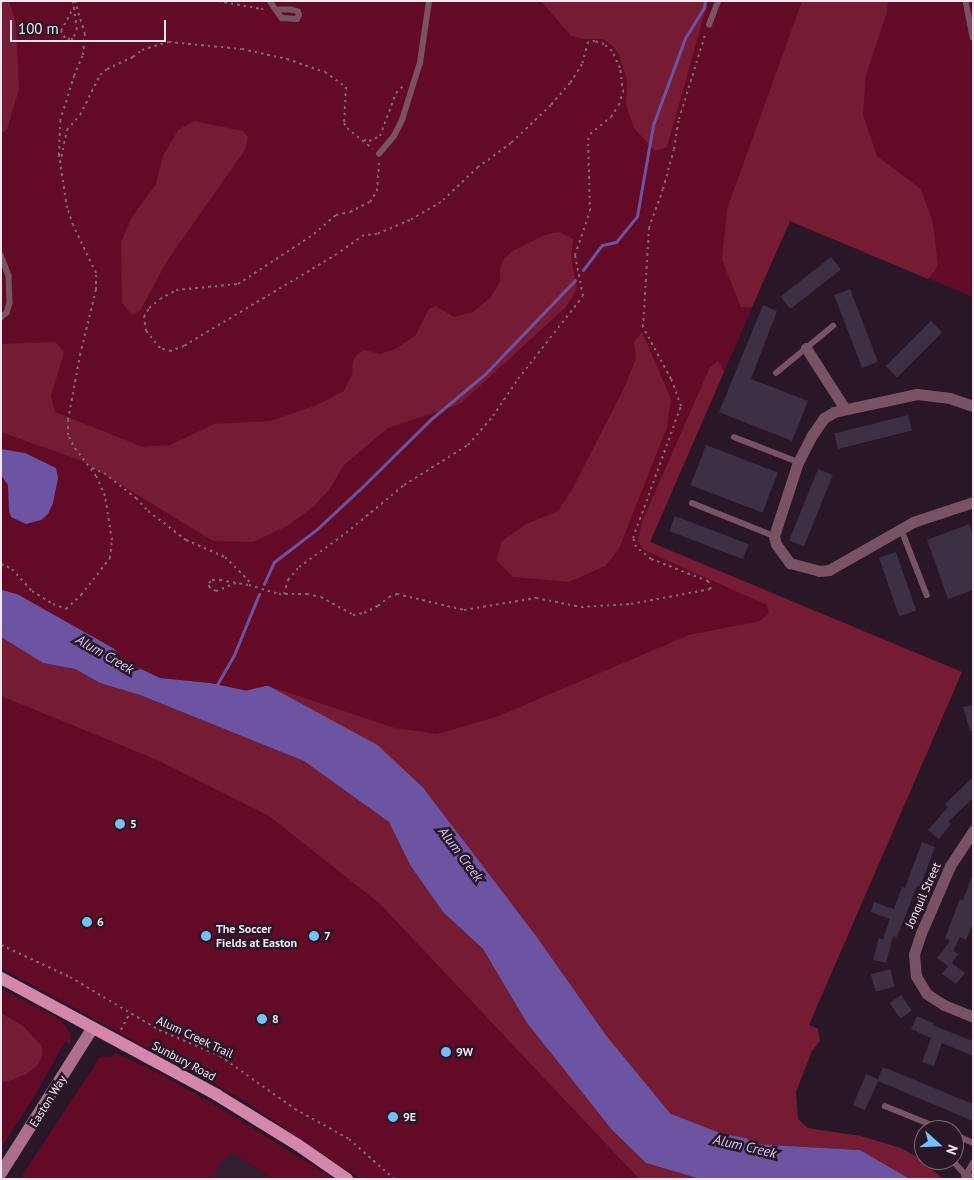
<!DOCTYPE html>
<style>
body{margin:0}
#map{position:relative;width:974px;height:1180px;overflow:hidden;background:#291626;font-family:"PT Sans",sans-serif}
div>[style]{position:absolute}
.built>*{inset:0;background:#351d31}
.green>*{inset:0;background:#630a27}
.forest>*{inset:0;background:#751b34}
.water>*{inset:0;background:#6c54a3}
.stream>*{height:3px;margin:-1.5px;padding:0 1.5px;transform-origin:1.5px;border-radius:1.5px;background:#6c54a3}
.river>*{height:19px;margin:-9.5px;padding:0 9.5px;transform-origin:9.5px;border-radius:9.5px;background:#6c54a3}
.building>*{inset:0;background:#3d2f44;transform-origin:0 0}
.path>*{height:2px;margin-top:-1px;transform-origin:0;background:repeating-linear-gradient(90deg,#7b6a78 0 2.5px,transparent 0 6.5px)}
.lane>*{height:5.5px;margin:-2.75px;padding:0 2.75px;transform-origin:2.75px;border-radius:2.75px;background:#795364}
.street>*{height:11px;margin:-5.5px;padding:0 5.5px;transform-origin:5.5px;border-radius:5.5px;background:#795364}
.secondary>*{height:12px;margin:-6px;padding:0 6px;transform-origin:6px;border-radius:6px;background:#ad708c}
.primary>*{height:12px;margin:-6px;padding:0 6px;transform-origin:6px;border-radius:6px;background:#d587ab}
.dots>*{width:14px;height:14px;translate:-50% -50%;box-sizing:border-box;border:2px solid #291626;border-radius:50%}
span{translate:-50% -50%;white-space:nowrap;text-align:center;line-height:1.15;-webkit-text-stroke:5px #291626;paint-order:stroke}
.poi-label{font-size:12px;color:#f5e7f2;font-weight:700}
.left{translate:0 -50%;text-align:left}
.street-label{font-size:12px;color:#f5e7f2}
.water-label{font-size:14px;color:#d3c8f5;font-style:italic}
.frame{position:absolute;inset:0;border:2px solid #f5e7f2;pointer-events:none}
.north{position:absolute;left:914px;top:1120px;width:50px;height:50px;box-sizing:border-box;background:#291626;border:1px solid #7b6a78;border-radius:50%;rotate:110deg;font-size:14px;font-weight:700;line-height:20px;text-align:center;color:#f5e7f2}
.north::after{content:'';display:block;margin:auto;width:18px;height:22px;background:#75c0f6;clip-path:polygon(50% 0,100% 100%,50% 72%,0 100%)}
.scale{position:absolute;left:10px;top:20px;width:156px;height:22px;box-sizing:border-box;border:2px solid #f5e7f2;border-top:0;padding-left:6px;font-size:15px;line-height:18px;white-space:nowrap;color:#f5e7f2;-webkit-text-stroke:4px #291626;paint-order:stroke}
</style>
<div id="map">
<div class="built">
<div style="clip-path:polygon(233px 1153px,273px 1179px,213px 1179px,220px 1162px)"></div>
</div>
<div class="green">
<div style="clip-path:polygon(1px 1px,973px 1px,973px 297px,790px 221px,650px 542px,962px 672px,757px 1144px,210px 683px,160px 678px,86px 643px,14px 603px,1px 592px)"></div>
<div style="clip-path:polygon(1px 696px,157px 760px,269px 816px,380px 904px,639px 1179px,360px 1179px,241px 1099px,1px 968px)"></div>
<div style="clip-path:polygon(1px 989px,60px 1019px,71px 1034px,71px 1044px,65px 1042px,31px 1102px,1px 1148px,1px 1081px,7px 1082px,42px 1057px,42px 1046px,22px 1025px,1px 1013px)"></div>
<div style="clip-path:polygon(115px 1053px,157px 1072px,227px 1112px,334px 1179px,273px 1179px,233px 1153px,220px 1163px,213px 1179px,20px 1179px,100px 1057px,113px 1056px)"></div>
</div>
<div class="forest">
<div style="clip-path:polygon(1px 1px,9px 1px,16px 23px,19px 89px,7px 129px,1px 134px)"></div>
<div style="clip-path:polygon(541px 1px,708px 1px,667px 147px,655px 151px,634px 128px,626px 105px,627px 80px,619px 55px,613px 46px,603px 39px,584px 39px,570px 35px)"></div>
<div style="clip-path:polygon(802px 1px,888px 1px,887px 12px,866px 75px,863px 115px,877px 156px,921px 189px,933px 223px,938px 266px,928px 279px,790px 221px,752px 307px,741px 307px,722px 260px,727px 209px)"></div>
<div style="clip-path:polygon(194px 121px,243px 131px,248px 137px,245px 150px,167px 261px,140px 311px,132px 315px,122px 303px,121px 242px,132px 217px,156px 184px,163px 156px,178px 130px)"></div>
<div style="clip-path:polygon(559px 232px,573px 239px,571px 257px,577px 289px,566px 307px,460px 404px,388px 428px,344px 465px,329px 490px,312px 508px,287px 526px,253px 542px,213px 541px,82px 461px,1px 432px,1px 344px,55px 342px,64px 352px,51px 396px,55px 412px,143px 447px,170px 445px,214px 424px,270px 421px,317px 405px,344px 391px,352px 375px,353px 361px,357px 355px,364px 350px,380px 354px,395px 349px,416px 335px,429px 309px,436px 306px,454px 317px,473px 312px,490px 298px,500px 282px,500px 268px,503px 260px,514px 250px,545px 235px)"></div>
<div style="clip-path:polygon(642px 332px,671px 399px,667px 427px,619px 549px,605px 566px,569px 582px,513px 577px,496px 560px,502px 541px,526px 524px,558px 511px,573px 488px,626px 384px,636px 358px,634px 342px)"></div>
<div style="clip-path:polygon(718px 361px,724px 372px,650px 542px,962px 672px,809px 1025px,818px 1029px,820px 1041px,812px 1051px,796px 1092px,798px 1119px,808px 1128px,861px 1136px,901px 1148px,919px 1158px,943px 1179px,910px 1179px,860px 1150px,718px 1142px,664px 1121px,599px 1042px,527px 940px,503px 922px,442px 842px,415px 793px,266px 695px,274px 688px,395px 728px,437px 734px,496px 717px,689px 635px,760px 621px,769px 613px,767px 605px,644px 550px,638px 541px,642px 522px,710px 367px)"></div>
<div style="clip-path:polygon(1px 637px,43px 663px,75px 669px,100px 683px,140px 695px,304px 761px,389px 822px,410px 865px,443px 912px,483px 949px,527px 1023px,612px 1130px,646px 1163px,700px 1179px,639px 1179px,380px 904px,269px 816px,157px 760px,1px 696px)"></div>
<div style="clip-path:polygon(1px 1013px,22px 1025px,42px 1046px,42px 1057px,36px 1067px,26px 1074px,7px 1082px,1px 1081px)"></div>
</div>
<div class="water">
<div style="clip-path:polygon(1px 449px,25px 453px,56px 468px,58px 478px,53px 503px,48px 514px,41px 520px,26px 524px,11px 517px,9px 511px,8px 485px,1px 475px)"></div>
<div style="clip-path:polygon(1px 592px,14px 603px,86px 643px,160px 678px,210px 683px,266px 695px,371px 752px,415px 793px,442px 842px,503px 922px,527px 940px,599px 1042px,664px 1121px,718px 1142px,860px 1150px,910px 1179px,700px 1179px,646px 1163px,612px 1130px,527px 1023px,483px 949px,443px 912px,410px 865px,389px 822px,304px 761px,140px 695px,100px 683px,75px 669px,43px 663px,1px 637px)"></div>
</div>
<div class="stream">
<div style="left:583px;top:270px;width:31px;rotate:-53deg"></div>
<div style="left:602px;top:245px;width:14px;rotate:-12deg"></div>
<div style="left:616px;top:242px;width:33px;rotate:-51deg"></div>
<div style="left:637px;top:216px;width:92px;rotate:-80deg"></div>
<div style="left:653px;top:125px;width:93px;rotate:-69.8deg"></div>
<div style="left:685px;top:38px;width:36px;rotate:-58deg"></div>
<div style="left:704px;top:8px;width:7px;rotate:-82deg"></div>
<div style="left:264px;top:584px;width:24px;rotate:-66deg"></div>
<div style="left:274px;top:562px;width:54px;rotate:-37.5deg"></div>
<div style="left:317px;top:529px;width:57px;rotate:-42.9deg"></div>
<div style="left:359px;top:490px;width:101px;rotate:-44.6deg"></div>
<div style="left:431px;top:419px;width:70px;rotate:-39.8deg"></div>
<div style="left:485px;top:374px;width:130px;rotate:-46.2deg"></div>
<div style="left:215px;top:688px;width:38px;rotate:-60deg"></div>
<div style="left:234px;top:655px;width:66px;rotate:-67.7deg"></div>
</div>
<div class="river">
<div style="left:1px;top:599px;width:14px;rotate:17deg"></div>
<div style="left:14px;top:603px;width:108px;rotate:29.4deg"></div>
<div style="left:249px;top:699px;width:17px;rotate:-13deg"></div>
<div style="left:266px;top:695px;width:119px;rotate:28.5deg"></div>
<div style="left:371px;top:752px;width:60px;rotate:43deg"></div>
<div style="left:415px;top:793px;width:185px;rotate:52.7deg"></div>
<div style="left:527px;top:940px;width:125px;rotate:54.8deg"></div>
<div style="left:599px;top:1042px;width:102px;rotate:50.6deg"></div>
<div style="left:664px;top:1121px;width:58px;rotate:21.3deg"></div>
<div style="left:718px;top:1142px;width:25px;rotate:11deg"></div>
</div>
<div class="building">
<div style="left:831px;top:257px;width:16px;height:64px;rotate:52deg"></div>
<div style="left:850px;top:289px;width:78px;height:17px;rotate:69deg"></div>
<div style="clip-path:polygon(763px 305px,777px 311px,751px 379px,808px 401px,792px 441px,719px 412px)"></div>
<div style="left:931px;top:321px;width:16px;height:64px;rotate:45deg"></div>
<div style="left:908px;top:415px;width:16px;height:76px;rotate:76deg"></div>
<div style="left:706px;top:445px;width:77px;height:43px;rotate:21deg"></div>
<div style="left:818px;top:469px;width:16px;height:77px;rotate:22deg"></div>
<div style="left:675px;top:516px;width:79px;height:16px;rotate:21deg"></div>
<div style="clip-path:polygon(969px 524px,973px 536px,973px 590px,948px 599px,927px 540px)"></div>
<div style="left:896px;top:552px;width:62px;height:18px;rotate:71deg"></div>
<div style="clip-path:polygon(973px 705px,973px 731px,970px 731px,963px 707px)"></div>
<div style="clip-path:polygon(973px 777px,973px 798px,948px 822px,951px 824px,939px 839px,928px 830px,948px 807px,945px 804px)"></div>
<div style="clip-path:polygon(922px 842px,935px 847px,920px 887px,917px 886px,897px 937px,893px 936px,886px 963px,873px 960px,879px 938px,883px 939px,890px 919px,871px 912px,874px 902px,894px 909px,902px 887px,905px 888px)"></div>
<div style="clip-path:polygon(972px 876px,973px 923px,966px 940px,960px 937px,953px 951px,958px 954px,952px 963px,965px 973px,956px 984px,942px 974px,948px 966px,937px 958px,950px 941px,945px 938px,960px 899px,963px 900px)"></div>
<div style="left:890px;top:969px;width:18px;height:20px;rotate:74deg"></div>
<div style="left:901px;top:995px;width:19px;height:14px;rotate:55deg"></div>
<div style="clip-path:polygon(917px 1016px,933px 1023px,932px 1025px,973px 1041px,973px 1056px,942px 1043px,934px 1066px,922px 1062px,931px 1038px,911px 1029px)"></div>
<div style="clip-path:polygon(883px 1067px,973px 1104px,973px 1121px,878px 1081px,865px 1110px,853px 1105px,866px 1074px,878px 1079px)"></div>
</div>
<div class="path">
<div style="left:73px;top:1px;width:27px;rotate:82deg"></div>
<div style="left:77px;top:28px;width:12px;rotate:110deg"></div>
<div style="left:73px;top:39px;width:3px;rotate:180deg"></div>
<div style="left:70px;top:39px;width:5px;rotate:-169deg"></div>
<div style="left:65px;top:38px;width:8px;rotate:-120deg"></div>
<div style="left:61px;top:31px;width:26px;rotate:-62deg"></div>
<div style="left:218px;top:1px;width:44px;rotate:10.5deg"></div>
<div style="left:261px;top:9px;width:5px;rotate:-11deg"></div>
<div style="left:364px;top:140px;width:5px;rotate:11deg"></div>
<div style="left:369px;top:141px;width:12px;rotate:-24deg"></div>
<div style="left:380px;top:136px;width:46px;rotate:-69.6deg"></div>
<div style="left:396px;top:93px;width:11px;rotate:-45deg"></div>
<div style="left:60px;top:163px;width:34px;rotate:-78deg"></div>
<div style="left:67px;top:130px;width:20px;rotate:-49deg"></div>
<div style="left:80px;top:115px;width:45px;rotate:-63.4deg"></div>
<div style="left:100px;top:75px;width:9px;rotate:-41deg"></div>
<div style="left:107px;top:69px;width:29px;rotate:-25deg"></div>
<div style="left:133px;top:57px;width:11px;rotate:-38deg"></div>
<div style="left:142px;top:50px;width:28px;rotate:-17deg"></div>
<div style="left:169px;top:42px;width:73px;rotate:5.5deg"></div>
<div style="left:242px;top:49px;width:46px;rotate:12.5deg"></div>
<div style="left:287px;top:59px;width:40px;rotate:18.9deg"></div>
<div style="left:325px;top:72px;width:26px;rotate:36deg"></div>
<div style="left:346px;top:87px;width:36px;rotate:93deg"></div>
<div style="left:344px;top:123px;width:6px;rotate:59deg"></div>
<div style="left:347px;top:128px;width:33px;rotate:39deg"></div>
<div style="left:92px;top:468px;width:13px;rotate:23deg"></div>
<div style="left:104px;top:473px;width:41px;rotate:38deg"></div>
<div style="left:136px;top:498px;width:18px;rotate:47deg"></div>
<div style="left:148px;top:511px;width:48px;rotate:37.3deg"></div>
<div style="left:186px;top:540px;width:43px;rotate:23.6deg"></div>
<div style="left:225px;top:557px;width:38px;rotate:45deg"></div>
<div style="left:1px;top:564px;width:12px;rotate:24deg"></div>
<div style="left:12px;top:569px;width:30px;rotate:48deg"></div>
<div style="left:32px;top:591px;width:25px;rotate:32deg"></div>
<div style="left:53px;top:604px;width:14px;rotate:21deg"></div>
<div style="left:66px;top:609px;width:21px;rotate:-43deg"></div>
<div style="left:81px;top:595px;width:47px;rotate:-51.9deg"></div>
<div style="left:110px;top:558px;width:18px;rotate:-84deg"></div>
<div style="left:112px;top:540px;width:45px;rotate:-99deg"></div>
<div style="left:105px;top:496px;width:22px;rotate:-114deg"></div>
<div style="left:96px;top:476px;width:39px;rotate:-127deg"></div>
<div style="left:73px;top:445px;width:11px;rotate:-117deg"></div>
<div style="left:68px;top:435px;width:15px;rotate:-90deg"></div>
<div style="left:68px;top:420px;width:66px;rotate:-79.5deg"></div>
<div style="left:80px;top:355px;width:67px;rotate:-76.2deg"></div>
<div style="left:96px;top:290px;width:17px;rotate:-90deg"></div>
<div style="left:96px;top:273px;width:53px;rotate:-115.6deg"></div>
<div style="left:73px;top:225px;width:18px;rotate:-109deg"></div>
<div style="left:67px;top:208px;width:54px;rotate:-98.6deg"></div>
<div style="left:59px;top:155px;width:34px;rotate:-88deg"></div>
<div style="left:60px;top:121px;width:47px;rotate:-72.7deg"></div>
<div style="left:74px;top:76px;width:23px;rotate:-67deg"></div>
<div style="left:83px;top:55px;width:21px;rotate:-85deg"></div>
<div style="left:85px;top:34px;width:34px;rotate:-107deg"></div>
<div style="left:236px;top:583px;width:22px;rotate:158deg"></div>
<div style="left:216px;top:591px;width:8px;rotate:-150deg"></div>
<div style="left:209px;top:587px;width:4px;rotate:-90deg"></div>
<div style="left:209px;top:583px;width:4px;rotate:-45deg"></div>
<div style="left:212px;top:580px;width:8px"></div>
<div style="left:220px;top:580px;width:29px;rotate:10deg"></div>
<div style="left:249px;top:585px;width:31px;rotate:17deg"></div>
<div style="left:279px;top:594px;width:28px"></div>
<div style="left:307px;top:594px;width:14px;rotate:12deg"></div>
<div style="left:321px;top:597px;width:37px;rotate:29deg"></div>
<div style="left:353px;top:615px;width:11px;rotate:-10deg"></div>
<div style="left:364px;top:613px;width:16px;rotate:-27deg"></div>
<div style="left:378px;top:606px;width:14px;rotate:-39deg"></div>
<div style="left:389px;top:597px;width:9px;rotate:-21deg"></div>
<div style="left:397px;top:594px;width:69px;rotate:13.4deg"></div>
<div style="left:464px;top:610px;width:73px;rotate:-9.5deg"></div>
<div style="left:536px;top:598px;width:46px;rotate:11.3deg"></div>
<div style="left:581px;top:607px;width:50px;rotate:-3.4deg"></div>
<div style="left:631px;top:604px;width:81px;rotate:-10.6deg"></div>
<div style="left:711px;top:589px;width:9px;rotate:-111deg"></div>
<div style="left:708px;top:581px;width:61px;rotate:-158.9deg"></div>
<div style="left:651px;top:559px;width:19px;rotate:-141deg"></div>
<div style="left:636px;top:547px;width:9px;rotate:-108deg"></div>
<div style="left:633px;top:538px;width:140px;rotate:-70deg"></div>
<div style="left:681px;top:406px;width:29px;rotate:-110deg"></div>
<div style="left:671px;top:379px;width:59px;rotate:-118.3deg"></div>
<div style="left:643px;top:327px;width:99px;rotate:-86.5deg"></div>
<div style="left:649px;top:228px;width:41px;rotate:-70.3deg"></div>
<div style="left:663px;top:189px;width:41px;rotate:-74.6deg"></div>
<div style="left:674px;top:149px;width:30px;rotate:-81deg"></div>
<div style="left:679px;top:119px;width:91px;rotate:-72.8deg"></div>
<div style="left:284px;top:594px;width:15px;rotate:-74deg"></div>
<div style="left:288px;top:580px;width:17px;rotate:-50deg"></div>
<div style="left:299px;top:567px;width:58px;rotate:-35.9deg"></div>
<div style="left:346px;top:533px;width:75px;rotate:-39.6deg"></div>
<div style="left:404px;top:485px;width:75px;rotate:-32deg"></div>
<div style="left:468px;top:445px;width:38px;rotate:-49deg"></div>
<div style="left:493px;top:416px;width:45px;rotate:-56deg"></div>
<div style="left:518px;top:379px;width:105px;rotate:-51.9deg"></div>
<div style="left:583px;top:296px;width:42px;rotate:-101deg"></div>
<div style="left:575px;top:255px;width:46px;rotate:-71.2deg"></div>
<div style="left:590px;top:211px;width:71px;rotate:-91.6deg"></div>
<div style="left:588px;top:140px;width:6px;rotate:-72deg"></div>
<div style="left:590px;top:134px;width:27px;rotate:-39deg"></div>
<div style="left:611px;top:117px;width:14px;rotate:-56deg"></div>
<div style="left:619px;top:105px;width:14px;rotate:-73deg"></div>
<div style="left:623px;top:92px;width:24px;rotate:-97deg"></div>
<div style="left:620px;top:68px;width:19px;rotate:-115deg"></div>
<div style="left:612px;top:51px;width:11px;rotate:-139deg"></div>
<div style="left:604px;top:44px;width:9px;rotate:-162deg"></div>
<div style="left:595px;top:41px;width:7px;rotate:172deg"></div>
<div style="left:588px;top:42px;width:23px;rotate:105deg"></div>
<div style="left:582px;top:64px;width:22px;rotate:122deg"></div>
<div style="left:570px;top:83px;width:29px;rotate:131deg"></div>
<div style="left:551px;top:105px;width:55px;rotate:136.5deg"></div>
<div style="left:511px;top:143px;width:41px;rotate:144deg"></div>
<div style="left:478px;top:167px;width:51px;rotate:136.6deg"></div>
<div style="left:441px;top:202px;width:36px;rotate:150deg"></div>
<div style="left:410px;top:220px;width:36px;rotate:157deg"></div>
<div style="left:377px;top:234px;width:13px;rotate:176deg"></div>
<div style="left:364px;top:235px;width:33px;rotate:145deg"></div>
<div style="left:337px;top:254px;width:179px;rotate:149deg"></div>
<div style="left:184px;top:346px;width:14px;rotate:159deg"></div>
<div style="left:171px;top:351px;width:11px;rotate:-165deg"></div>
<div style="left:160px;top:348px;width:22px;rotate:-129deg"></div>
<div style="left:146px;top:331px;width:14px;rotate:-98deg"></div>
<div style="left:144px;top:317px;width:10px;rotate:-61deg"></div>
<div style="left:149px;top:308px;width:14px;rotate:-39deg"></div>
<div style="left:160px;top:299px;width:18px;rotate:-29deg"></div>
<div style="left:176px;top:290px;width:62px;rotate:-5.5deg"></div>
<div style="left:238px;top:284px;width:91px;rotate:-33.3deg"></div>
<div style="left:314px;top:234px;width:29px;rotate:-41deg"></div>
<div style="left:336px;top:215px;width:14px;rotate:-12deg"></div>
<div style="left:350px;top:212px;width:22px;rotate:-27deg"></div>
<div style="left:370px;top:202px;width:13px;rotate:-58deg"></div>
<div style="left:377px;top:191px;width:30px;rotate:-86deg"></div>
<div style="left:1px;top:945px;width:76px;rotate:24.9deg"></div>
<div style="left:70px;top:977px;width:104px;rotate:30.8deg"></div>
<div style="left:159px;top:1030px;width:66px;rotate:23.1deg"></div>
<div style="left:220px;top:1056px;width:92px;rotate:35.2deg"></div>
<div style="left:295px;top:1109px;width:62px;rotate:29.1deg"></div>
<div style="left:349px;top:1139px;width:60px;rotate:41.6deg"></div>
<div style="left:121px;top:1030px;width:18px;rotate:-63deg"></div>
</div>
<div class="lane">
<div style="left:270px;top:1px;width:21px;rotate:55deg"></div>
<div style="left:282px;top:18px;width:15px;rotate:4deg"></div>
<div style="left:297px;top:19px;width:4px;rotate:-63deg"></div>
<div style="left:299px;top:15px;width:3px;rotate:-108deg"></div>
<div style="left:298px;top:12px;width:6px;rotate:-162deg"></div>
<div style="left:292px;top:10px;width:13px;rotate:180deg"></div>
<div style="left:966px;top:1px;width:37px;rotate:79deg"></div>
<div style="left:709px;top:25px;width:26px;rotate:-69deg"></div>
<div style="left:379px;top:154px;width:23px;rotate:-50deg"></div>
<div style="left:394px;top:136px;width:18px;rotate:-63deg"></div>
<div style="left:402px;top:120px;width:60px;rotate:-72.5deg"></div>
<div style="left:420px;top:63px;width:63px;rotate:-81.7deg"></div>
<div style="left:1px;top:255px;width:22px;rotate:69deg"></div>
<div style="left:9px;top:276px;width:27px;rotate:88deg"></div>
<div style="left:10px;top:303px;width:10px;rotate:107deg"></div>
<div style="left:7px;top:313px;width:8px;rotate:140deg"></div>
<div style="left:776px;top:373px;width:74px;rotate:-39.5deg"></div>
<div style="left:734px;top:437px;width:69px;rotate:21.3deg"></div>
<div style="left:692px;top:503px;width:88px;rotate:21.9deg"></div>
<div style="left:901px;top:528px;width:72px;rotate:68.8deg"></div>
<div style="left:885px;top:1106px;width:64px;rotate:22.1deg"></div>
<div style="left:954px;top:1134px;width:21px;rotate:25deg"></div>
<div style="left:952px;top:1160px;width:21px;rotate:47deg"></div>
<div style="left:966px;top:1175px;width:14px;rotate:-60deg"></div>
</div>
<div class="street">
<div style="left:806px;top:348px;width:72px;rotate:57.4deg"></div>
<div style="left:973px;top:406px;width:24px;rotate:-161deg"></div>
<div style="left:950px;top:398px;width:33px;rotate:-173deg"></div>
<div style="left:917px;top:394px;width:85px;rotate:167.8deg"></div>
<div style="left:834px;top:412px;width:12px;rotate:149deg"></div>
<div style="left:824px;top:418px;width:21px;rotate:125deg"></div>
<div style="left:812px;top:435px;width:30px;rotate:117deg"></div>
<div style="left:798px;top:462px;width:78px;rotate:108deg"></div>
<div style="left:774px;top:536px;width:8px;rotate:76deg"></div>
<div style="left:776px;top:544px;width:24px;rotate:54deg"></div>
<div style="left:790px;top:563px;width:30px;rotate:15deg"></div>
<div style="left:819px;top:571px;width:10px;rotate:-6deg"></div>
<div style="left:829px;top:570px;width:97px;rotate:-29.7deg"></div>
<div style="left:913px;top:522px;width:63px;rotate:-18.4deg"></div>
<div style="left:973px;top:831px;width:42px;rotate:123.3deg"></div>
<div style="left:950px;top:866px;width:73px;rotate:113.4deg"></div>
<div style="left:921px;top:933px;width:22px;rotate:108deg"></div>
<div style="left:914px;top:954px;width:22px;rotate:85deg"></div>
<div style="left:916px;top:976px;width:21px;rotate:59deg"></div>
<div style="left:927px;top:994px;width:20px;rotate:33deg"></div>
<div style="left:944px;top:1005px;width:31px;rotate:22deg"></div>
<div style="left:966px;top:1175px;width:4px;rotate:63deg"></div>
</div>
<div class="secondary">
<div style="left:1px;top:1173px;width:170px;rotate:-57.7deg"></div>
</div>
<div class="primary">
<div style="left:1px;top:978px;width:246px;rotate:28.4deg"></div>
<div style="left:217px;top:1095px;width:95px;rotate:31.7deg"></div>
<div style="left:298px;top:1145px;width:60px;rotate:34.8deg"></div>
</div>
<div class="dots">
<div style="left:120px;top:824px;background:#75c0f6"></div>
<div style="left:87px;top:922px;background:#75c0f6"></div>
<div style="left:206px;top:936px;background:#75c0f6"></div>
<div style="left:314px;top:936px;background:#75c0f6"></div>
<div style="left:262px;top:1019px;background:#75c0f6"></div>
<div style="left:446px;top:1052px;background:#75c0f6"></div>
<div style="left:393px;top:1117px;background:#75c0f6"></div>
</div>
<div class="poi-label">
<span class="left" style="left:130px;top:824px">5</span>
<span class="left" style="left:97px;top:922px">6</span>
<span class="left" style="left:216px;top:936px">The Soccer<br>Fields at Easton</span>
<span class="left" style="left:324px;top:936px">7</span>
<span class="left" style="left:272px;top:1019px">8</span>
<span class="left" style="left:456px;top:1052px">9W</span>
<span class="left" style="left:403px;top:1117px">9E</span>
</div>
<div class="street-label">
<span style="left:923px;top:895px;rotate:-66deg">Jonquil Street</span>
<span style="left:195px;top:1037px;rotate:25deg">Alum Creek Trail</span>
<span style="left:184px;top:1061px;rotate:28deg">Sunbury Road</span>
<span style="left:48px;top:1101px;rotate:-58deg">Easton Way</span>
</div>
<div class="water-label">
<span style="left:105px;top:654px;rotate:30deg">Alum Creek</span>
<span style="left:461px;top:854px;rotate:53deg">Alum Creek</span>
<span style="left:745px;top:1146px;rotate:13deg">Alum Creek</span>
</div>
<div class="frame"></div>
<div class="north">N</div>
<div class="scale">100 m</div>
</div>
